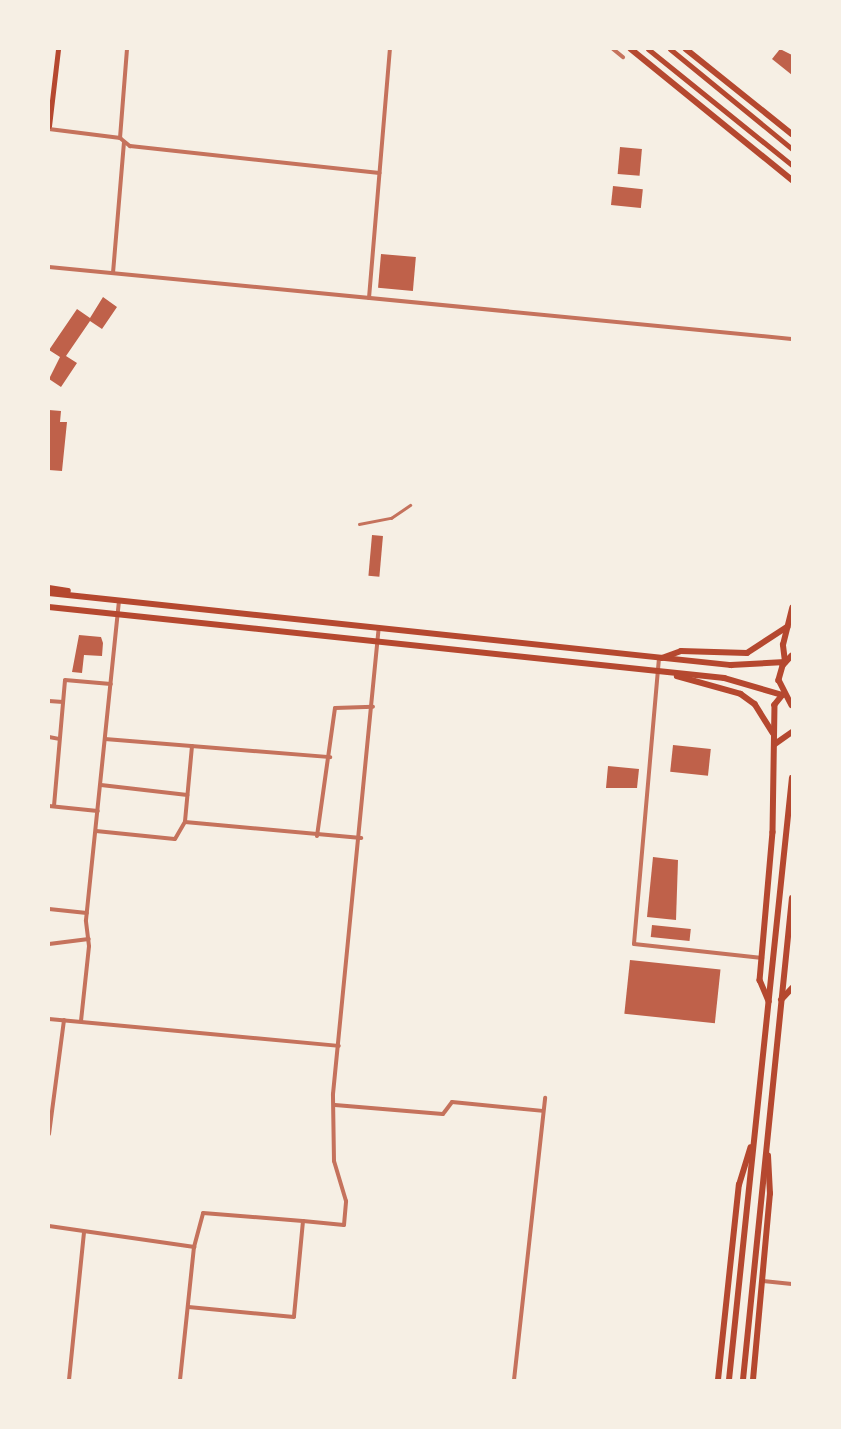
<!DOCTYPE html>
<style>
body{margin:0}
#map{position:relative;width:841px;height:1429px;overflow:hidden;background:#f6efe4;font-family:"Source Sans 3",sans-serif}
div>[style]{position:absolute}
.building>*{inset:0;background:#bf614a;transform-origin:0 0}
.pedestrian>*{height:2.5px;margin:-1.25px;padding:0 1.25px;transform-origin:1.25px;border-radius:1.25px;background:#c5725c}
.minor>*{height:4px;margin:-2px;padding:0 2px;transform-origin:2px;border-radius:2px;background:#c5725c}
.secondary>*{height:5px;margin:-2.5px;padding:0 2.5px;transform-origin:2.5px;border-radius:2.5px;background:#b5482f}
.primary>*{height:5.5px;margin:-2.75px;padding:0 2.75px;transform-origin:2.75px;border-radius:2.75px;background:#b5482f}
span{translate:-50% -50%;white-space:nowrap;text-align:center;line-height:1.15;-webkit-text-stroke:4.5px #f6efe4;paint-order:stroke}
.frame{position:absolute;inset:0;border:50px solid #f6efe4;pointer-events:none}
</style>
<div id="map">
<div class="building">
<div style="clip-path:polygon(780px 49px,792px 55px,792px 75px,772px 59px)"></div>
<div style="left:620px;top:147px;width:22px;height:27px;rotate:5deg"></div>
<div style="left:613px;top:186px;width:30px;height:19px;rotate:6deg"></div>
<div style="left:381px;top:254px;width:35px;height:34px;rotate:5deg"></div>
<div style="clip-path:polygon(103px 297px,117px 307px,102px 329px,90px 321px,66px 356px,77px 363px,61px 387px,49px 379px,60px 357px,49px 350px,77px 309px,90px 318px)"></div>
<div style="clip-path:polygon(49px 410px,61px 411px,60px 422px,67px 422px,62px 471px,49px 470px)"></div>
<div style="left:372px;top:535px;width:11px;height:41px;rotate:5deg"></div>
<div style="clip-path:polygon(79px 635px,101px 637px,103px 643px,102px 656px,84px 655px,82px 673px,72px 672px)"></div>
<div style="left:673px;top:745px;width:38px;height:27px;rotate:6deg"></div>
<div style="clip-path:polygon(608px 766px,639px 769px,637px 788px,606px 788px)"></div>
<div style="clip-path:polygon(653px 857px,678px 860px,676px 920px,647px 917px)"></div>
<div style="left:652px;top:925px;width:39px;height:12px;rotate:6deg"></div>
<div style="left:630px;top:960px;width:91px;height:54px;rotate:6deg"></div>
</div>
<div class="pedestrian">
<div style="left:359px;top:524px;width:33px;rotate:-11deg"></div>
<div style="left:391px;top:518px;width:23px;rotate:-34deg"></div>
</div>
<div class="minor">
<div style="left:613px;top:49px;width:13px;rotate:39deg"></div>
<div style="left:49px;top:129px;width:72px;rotate:7.2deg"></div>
<div style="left:120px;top:138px;width:13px;rotate:39deg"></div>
<div style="left:130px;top:146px;width:251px;rotate:6.2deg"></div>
<div style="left:120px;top:138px;width:89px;rotate:-85.5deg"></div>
<div style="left:49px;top:267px;width:746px;rotate:5.53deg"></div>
<div style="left:113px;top:273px;width:131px;rotate:-85.2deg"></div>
<div style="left:369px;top:298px;width:250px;rotate:-85.2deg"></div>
<div style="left:659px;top:658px;width:287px;rotate:95deg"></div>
<div style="left:634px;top:944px;width:129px;rotate:6.2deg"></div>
<div style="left:49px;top:701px;width:14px;rotate:4deg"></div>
<div style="left:49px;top:737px;width:10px;rotate:11deg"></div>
<div style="left:105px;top:739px;width:226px;rotate:4.6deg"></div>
<div style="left:192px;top:746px;width:76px;rotate:95.3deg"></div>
<div style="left:185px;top:822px;width:177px;rotate:5.2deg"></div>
<div style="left:101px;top:785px;width:87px;rotate:6.6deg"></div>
<div style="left:49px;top:806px;width:49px;rotate:5.8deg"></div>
<div style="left:54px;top:806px;width:126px;rotate:-85deg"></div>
<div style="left:65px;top:680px;width:46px;rotate:5deg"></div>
<div style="left:96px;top:831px;width:79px;rotate:5.8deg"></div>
<div style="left:175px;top:839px;width:20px;rotate:-60deg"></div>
<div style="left:317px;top:836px;width:129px;rotate:-82deg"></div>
<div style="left:335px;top:708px;width:38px;rotate:-2deg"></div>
<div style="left:49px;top:909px;width:38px;rotate:6deg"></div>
<div style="left:49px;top:944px;width:40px;rotate:-7.1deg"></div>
<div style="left:49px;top:1019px;width:291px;rotate:5.3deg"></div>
<div style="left:81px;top:1021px;width:75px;rotate:-83.9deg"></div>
<div style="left:89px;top:946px;width:26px;rotate:-97deg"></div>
<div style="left:86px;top:920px;width:321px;rotate:-84.1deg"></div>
<div style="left:335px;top:1105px;width:108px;rotate:4.8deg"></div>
<div style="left:443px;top:1114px;width:15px;rotate:-53deg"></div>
<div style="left:452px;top:1102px;width:91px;rotate:5.6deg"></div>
<div style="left:49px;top:1134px;width:115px;rotate:-82.5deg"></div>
<div style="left:303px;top:1221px;width:41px;rotate:5.6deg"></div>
<div style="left:344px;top:1225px;width:24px;rotate:-85deg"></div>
<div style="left:346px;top:1201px;width:42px;rotate:-106.7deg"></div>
<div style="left:334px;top:1161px;width:67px;rotate:-90.9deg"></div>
<div style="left:333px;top:1094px;width:467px;rotate:-84.4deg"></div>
<div style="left:49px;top:1226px;width:147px;rotate:8.2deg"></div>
<div style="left:763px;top:1281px;width:29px;rotate:6deg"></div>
<div style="left:69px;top:1380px;width:148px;rotate:-84.2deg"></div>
<div style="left:180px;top:1380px;width:134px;rotate:-84deg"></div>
<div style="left:194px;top:1247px;width:35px;rotate:-75deg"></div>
<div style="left:203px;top:1213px;width:100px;rotate:4.6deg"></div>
<div style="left:303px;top:1221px;width:96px;rotate:95.4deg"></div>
<div style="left:294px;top:1317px;width:106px;rotate:-174.6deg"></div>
<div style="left:514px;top:1380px;width:284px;rotate:-83.7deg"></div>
</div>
<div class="secondary">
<div style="left:648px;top:49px;width:185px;rotate:38.9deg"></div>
<div style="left:670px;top:49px;width:158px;rotate:39.3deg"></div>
<div style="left:49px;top:126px;width:78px;rotate:-83.3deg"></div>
</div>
<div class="primary">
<div style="left:631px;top:49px;width:208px;rotate:39.1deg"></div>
<div style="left:686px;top:49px;width:136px;rotate:38.7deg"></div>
<div style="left:49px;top:588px;width:19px;rotate:9deg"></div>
<div style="left:49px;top:593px;width:686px;rotate:6.03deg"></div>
<div style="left:731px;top:665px;width:54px;rotate:-3.2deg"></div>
<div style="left:785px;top:662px;width:17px;rotate:-97deg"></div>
<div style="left:783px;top:645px;width:38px;rotate:-76deg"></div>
<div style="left:49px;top:607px;width:679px;rotate:6deg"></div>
<div style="left:724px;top:678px;width:61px;rotate:16.1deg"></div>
<div style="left:783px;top:695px;width:13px;rotate:129deg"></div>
<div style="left:775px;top:705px;width:127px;rotate:90.9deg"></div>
<div style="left:773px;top:832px;width:149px;rotate:95deg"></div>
<div style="left:760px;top:980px;width:23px;rotate:67deg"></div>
<div style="left:792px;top:656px;width:13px;rotate:132deg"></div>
<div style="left:783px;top:666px;width:15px;rotate:106deg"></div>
<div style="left:779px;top:680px;width:28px;rotate:63deg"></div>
<div style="left:662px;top:658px;width:20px;rotate:-20deg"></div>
<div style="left:681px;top:651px;width:66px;rotate:1.7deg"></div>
<div style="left:747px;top:653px;width:48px;rotate:-33deg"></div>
<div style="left:677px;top:676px;width:66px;rotate:15.7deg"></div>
<div style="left:741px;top:694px;width:17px;rotate:36deg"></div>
<div style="left:755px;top:704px;width:34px;rotate:58deg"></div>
<div style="left:775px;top:744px;width:21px;rotate:-35deg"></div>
<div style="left:781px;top:1000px;width:16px;rotate:-47deg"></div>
<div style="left:718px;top:1380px;width:196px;rotate:-83.9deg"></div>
<div style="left:739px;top:1185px;width:39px;rotate:-73deg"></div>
<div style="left:729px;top:1380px;width:605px;rotate:-84.03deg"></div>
<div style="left:743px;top:1380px;width:484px;rotate:-84.2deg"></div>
<div style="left:753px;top:1380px;width:187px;rotate:-84.8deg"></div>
<div style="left:770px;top:1194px;width:38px;rotate:-93deg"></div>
</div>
<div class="frame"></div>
</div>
